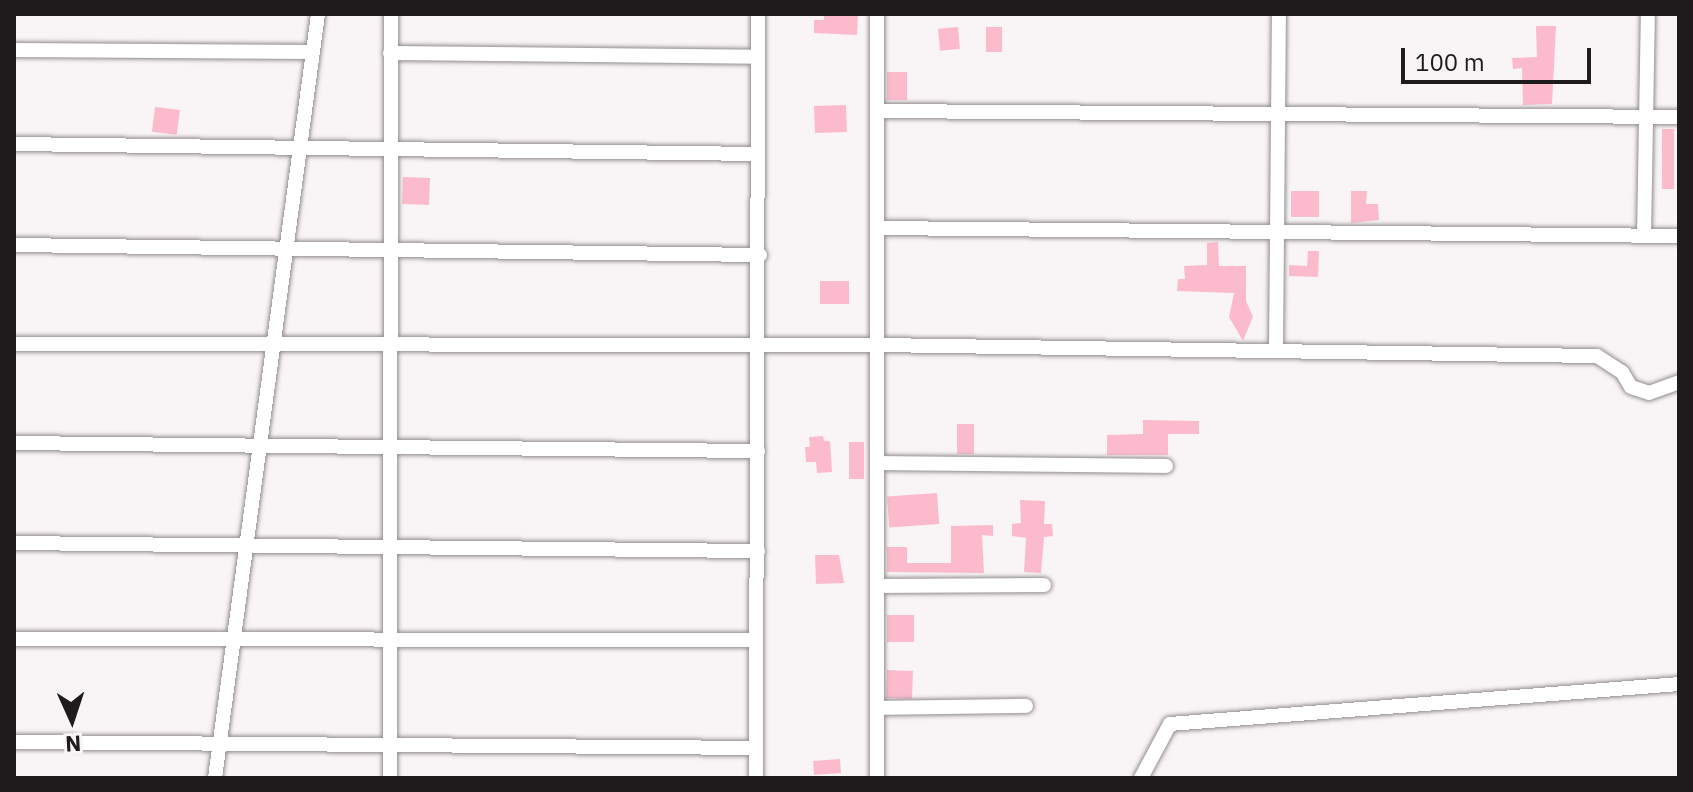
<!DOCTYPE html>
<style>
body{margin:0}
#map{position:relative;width:1693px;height:792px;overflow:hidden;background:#f9f4f5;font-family:"IBM Plex Sans",sans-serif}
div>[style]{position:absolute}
.building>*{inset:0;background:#fbbbcc;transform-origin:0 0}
.roads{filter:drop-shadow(0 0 2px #928d8e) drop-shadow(0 0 2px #928d8e)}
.minor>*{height:14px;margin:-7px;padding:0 7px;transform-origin:7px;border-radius:7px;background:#fff}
span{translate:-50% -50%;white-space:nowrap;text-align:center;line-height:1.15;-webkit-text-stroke:8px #f9f4f5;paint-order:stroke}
.frame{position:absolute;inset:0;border:16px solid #1d1b1b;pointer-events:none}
.north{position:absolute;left:32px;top:680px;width:80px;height:80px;-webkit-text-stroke:6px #f9f4f5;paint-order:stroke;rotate:177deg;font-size:22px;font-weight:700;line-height:32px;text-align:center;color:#1d1b1b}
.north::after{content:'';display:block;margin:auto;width:28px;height:36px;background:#1d1b1b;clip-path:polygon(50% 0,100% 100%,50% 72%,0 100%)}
.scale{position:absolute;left:1401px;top:48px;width:190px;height:36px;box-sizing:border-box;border:4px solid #1d1b1b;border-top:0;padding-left:10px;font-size:24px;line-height:28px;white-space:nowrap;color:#1d1b1b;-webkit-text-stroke:6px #f9f4f5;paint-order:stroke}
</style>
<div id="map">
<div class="building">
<div style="clip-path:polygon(824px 14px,858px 14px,857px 35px,814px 33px,814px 20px,824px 20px)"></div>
<div style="clip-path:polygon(1536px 26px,1556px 26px,1552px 104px,1523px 105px,1522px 68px,1513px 69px,1512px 58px,1537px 57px)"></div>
<div style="left:958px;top:27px;width:22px;height:20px;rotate:85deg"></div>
<div style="left:986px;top:27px;width:16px;height:25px"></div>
<div style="left:887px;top:72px;width:20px;height:28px"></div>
<div style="left:846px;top:105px;width:27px;height:32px;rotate:88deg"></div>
<div style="left:155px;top:107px;width:25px;height:25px;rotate:7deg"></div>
<div style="left:1662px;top:129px;width:12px;height:60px"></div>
<div style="left:403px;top:177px;width:27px;height:27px;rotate:2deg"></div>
<div style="left:1291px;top:191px;width:28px;height:26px"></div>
<div style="clip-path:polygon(1351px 191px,1367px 191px,1366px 204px,1378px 204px,1379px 220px,1351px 223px)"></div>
<div style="clip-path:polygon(1218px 242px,1219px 266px,1246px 266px,1246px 301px,1253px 317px,1243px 341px,1229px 317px,1234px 293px,1177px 291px,1178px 279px,1185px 279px,1184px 266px,1207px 265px,1207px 243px)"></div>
<div style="clip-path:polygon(1308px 251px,1319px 251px,1318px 277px,1289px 276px,1289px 265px,1307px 266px)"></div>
<div style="left:849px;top:281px;width:23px;height:29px;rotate:90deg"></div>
<div style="clip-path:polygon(1143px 420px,1199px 421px,1199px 434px,1168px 434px,1168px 455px,1107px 455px,1107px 435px,1143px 434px)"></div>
<div style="left:974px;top:424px;width:30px;height:17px;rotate:90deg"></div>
<div style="clip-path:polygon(823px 436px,824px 441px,830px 441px,832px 472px,817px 473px,816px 462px,806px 462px,805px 447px,810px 447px,809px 437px)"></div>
<div style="left:849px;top:442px;width:15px;height:37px"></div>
<div style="left:937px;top:493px;width:31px;height:50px;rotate:86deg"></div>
<div style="clip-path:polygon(1020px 500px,1045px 501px,1044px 524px,1052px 524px,1053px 536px,1044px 537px,1041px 573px,1024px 572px,1026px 538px,1012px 536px,1012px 524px,1021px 523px)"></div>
<div style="clip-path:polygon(993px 525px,993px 536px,982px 535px,984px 573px,887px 572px,887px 547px,907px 547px,907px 563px,951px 563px,951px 526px)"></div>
<div style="clip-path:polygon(815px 555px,839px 555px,844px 583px,816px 584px)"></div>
<div style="left:887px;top:615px;width:27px;height:27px"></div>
<div style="left:887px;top:670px;width:26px;height:28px;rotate:2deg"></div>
<div style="left:840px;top:759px;width:14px;height:27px;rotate:86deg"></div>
</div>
<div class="roads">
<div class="minor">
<div style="left:14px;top:50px;width:298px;rotate:0.4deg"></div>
<div style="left:390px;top:53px;width:368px;rotate:0.6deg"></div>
<div style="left:879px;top:111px;width:800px;rotate:0.43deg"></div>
<div style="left:14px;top:144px;width:742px;rotate:0.77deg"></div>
<div style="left:877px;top:228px;width:802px;rotate:0.57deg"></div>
<div style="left:1644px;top:236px;width:222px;rotate:-89deg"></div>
<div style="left:14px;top:245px;width:746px;rotate:0.77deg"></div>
<div style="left:14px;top:344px;width:864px;rotate:0.07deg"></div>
<div style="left:878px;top:345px;width:719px;rotate:0.88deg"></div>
<div style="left:1597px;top:356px;width:30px;rotate:33deg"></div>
<div style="left:1622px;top:372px;width:17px;rotate:59deg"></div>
<div style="left:1631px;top:387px;width:19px;rotate:18deg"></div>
<div style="left:1649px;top:393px;width:32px;rotate:-20deg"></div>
<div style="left:1276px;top:349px;width:335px;rotate:-89.5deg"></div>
<div style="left:14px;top:443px;width:744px;rotate:0.62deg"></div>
<div style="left:881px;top:463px;width:285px;rotate:0.6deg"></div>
<div style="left:14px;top:543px;width:744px;rotate:0.62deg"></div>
<div style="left:879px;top:586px;width:165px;rotate:-0.3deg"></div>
<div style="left:14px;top:639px;width:741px;rotate:0.08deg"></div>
<div style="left:878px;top:708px;width:148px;rotate:-0.8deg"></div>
<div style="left:14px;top:742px;width:742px;rotate:0.46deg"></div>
<div style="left:215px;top:778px;width:771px;rotate:-82.32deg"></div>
<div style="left:390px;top:778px;width:764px;rotate:-89.93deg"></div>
<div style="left:756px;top:778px;width:764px;rotate:-89.85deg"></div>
<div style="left:877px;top:778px;width:764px;rotate:-90deg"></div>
<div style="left:1141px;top:778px;width:61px;rotate:-61.8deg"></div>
<div style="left:1170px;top:724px;width:511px;rotate:-4.49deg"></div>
</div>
</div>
<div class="frame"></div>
<div class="north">N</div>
<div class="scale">100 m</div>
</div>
